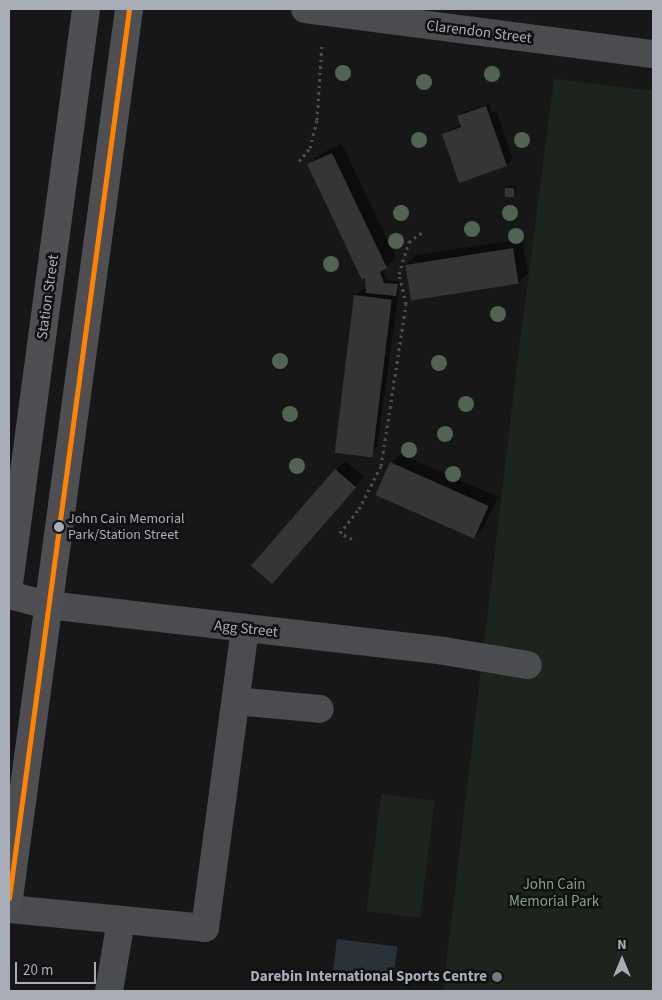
<!DOCTYPE html>
<style>
body{margin:0}
#map{position:relative;width:662px;height:1000px;overflow:hidden;background:#171717;font-family:"Source Sans 3",sans-serif}
div>[style]{position:absolute}
.green>*{inset:0;background:#1d241e;transform-origin:0 0}
.water>*{inset:0;background:#2a3239;transform-origin:0 0}
.shadow>*{inset:0;background:#0007}
.building>*{inset:0;background:#353536;transform-origin:0 0}
.path>*{height:3px;margin-top:-1.5px;transform-origin:0;background:repeating-linear-gradient(90deg,#4d4e52 0 2.5px,transparent 0 6.5px)}
.minor>*{height:28px;margin:-14px;padding:0 14px;transform-origin:14px;border-radius:14px;background:#4b4c50}
.major>*{height:28px;margin:-14px;padding:0 14px;transform-origin:14px;border-radius:14px;background:#4d4f52}
.bus-1>*{height:5px;margin:-2.5px;padding:0 2.5px;transform-origin:2.5px;border-radius:2.5px;background:#ff8200}
.trees>*{width:16px;height:16px;margin:-8px;border-radius:50%;background:#506451}
.dots>*{width:14px;height:14px;translate:-50% -50%;box-sizing:border-box;border:2px solid #111113;border-radius:50%}
span{translate:-50% -50%;white-space:nowrap;text-align:center;line-height:1.15;-webkit-text-stroke:5px #111113;paint-order:stroke}
.bus-label{font-size:14px;color:#a8adb8}
.left{translate:0 -50%;text-align:left}
.street-label{font-size:15px;color:#a8adb8}
.park-label{font-size:15px;color:#7fa381}
.poi-label{font-size:15px;color:#a8adb8;font-weight:700}
.right{translate:-100% -50%;text-align:right}
.frame{position:absolute;inset:0;border:10px solid #a8adb8;pointer-events:none}
.north{position:absolute;left:597px;top:935px;width:50px;height:50px;-webkit-text-stroke:4px #111113;paint-order:stroke;rotate:0deg;font-size:14px;font-weight:700;line-height:20px;text-align:center;color:#a8adb8}
.north::after{content:'';display:block;margin:auto;width:18px;height:22px;background:#a8adb8;clip-path:polygon(50% 0,100% 100%,50% 72%,0 100%)}
.scale{position:absolute;left:15px;top:962px;width:81px;height:22px;box-sizing:border-box;border:2px solid #a8adb8;border-top:0;padding-left:6px;font-size:15px;line-height:18px;white-space:nowrap;color:#a8adb8;-webkit-text-stroke:4px #111113;paint-order:stroke}
</style>
<div id="map">
<div class="green">
<div style="clip-path:polygon(554px 79px,653px 91px,653px 991px,443px 991px,516px 373px)"></div>
<div style="left:381px;top:794px;width:54px;height:118px;rotate:7deg"></div>
</div>
<div class="water">
<div style="left:337px;top:939px;width:61px;height:31px;rotate:7deg"></div>
</div>
<div class="shadow">
<div style="clip-path:polygon(489px 104px,492px 113px,496px 111px,513px 159px,507px 165px,443px 134px,461px 124px,459px 116px,462px 113px)"></div>
<div style="clip-path:polygon(342px 144px,396px 258px,382px 269px,387px 280px,400px 282px,377px 447px,367px 456px,355px 295px,367px 286px,366px 276px,309px 165px,318px 155px)"></div>
<div style="clip-path:polygon(509px 185px,517px 185px,514px 195px,506px 188px)"></div>
<div style="clip-path:polygon(522px 239px,528px 273px,518px 283px,406px 265px,416px 255px)"></div>
<div style="clip-path:polygon(400px 454px,498px 497px,483px 528px,474px 538px,391px 463px)"></div>
<div style="clip-path:polygon(345px 461px,364px 477px,272px 582px,336px 470px)"></div>
</div>
<div class="building">
<div style="clip-path:polygon(486px 106px,507px 166px,459px 183px,442px 134px,461px 127px,457px 116px)"></div>
<div style="clip-path:polygon(332px 153px,387px 268px,380px 272px,384px 283px,398px 284px,396px 296px,366px 293px,365px 278px,362px 280px,307px 164px)"></div>
<div style="left:505px;top:188px;width:9px;height:9px"></div>
<div style="left:513px;top:248px;width:36px;height:109px;rotate:81deg"></div>
<div style="left:354px;top:295px;width:38px;height:159px;rotate:7deg"></div>
<div style="left:390px;top:462px;width:108px;height:36px;rotate:24deg"></div>
<div style="left:335px;top:469px;width:28px;height:128px;rotate:41deg"></div>
</div>
<div class="path">
<div style="left:299px;top:161px;width:17px;rotate:-50deg"></div>
<div style="left:310px;top:148px;width:29px;rotate:-76deg"></div>
<div style="left:317px;top:120px;width:77px;rotate:-86.3deg"></div>
<div style="left:352px;top:539px;width:13px;rotate:-153deg"></div>
<div style="left:340px;top:533px;width:31px;rotate:-52deg"></div>
<div style="left:359px;top:509px;width:48px;rotate:-62.9deg"></div>
<div style="left:381px;top:466px;width:164px;rotate:-81.2deg"></div>
<div style="left:406px;top:304px;width:31px;rotate:-103deg"></div>
<div style="left:399px;top:274px;width:34px;rotate:-73deg"></div>
<div style="left:409px;top:242px;width:17px;rotate:-36deg"></div>
</div>
<div class="minor">
<div style="left:305px;top:9px;width:351px;rotate:7.4deg"></div>
<div style="left:48px;top:605px;width:399px;rotate:6.6deg"></div>
<div style="left:444px;top:651px;width:85px;rotate:9.5deg"></div>
<div style="left:236px;top:701px;width:84px;rotate:5.4deg"></div>
<div style="left:9px;top:909px;width:197px;rotate:5.5deg"></div>
<div style="left:205px;top:928px;width:302px;rotate:-82.4deg"></div>
<div style="left:109px;top:991px;width:72px;rotate:-80.4deg"></div>
</div>
<div class="major">
<div style="left:9px;top:584px;width:580px;rotate:-82.37deg"></div>
<div style="left:9px;top:595px;width:40px;rotate:14.4deg"></div>
<div style="left:9px;top:898px;width:897px;rotate:-82.31deg"></div>
</div>
<div class="bus-1">
<div style="left:9px;top:898px;width:897px;rotate:-82.31deg"></div>
</div>
<div class="trees">
<div style="left:343px;top:73px"></div>
<div style="left:492px;top:74px"></div>
<div style="left:424px;top:82px"></div>
<div style="left:419px;top:140px"></div>
<div style="left:522px;top:140px"></div>
<div style="left:401px;top:213px"></div>
<div style="left:510px;top:213px"></div>
<div style="left:472px;top:229px"></div>
<div style="left:516px;top:236px"></div>
<div style="left:396px;top:241px"></div>
<div style="left:331px;top:264px"></div>
<div style="left:498px;top:314px"></div>
<div style="left:280px;top:361px"></div>
<div style="left:439px;top:363px"></div>
<div style="left:466px;top:404px"></div>
<div style="left:290px;top:414px"></div>
<div style="left:445px;top:434px"></div>
<div style="left:409px;top:450px"></div>
<div style="left:297px;top:466px"></div>
<div style="left:453px;top:474px"></div>
</div>
<div class="dots">
<div style="left:59px;top:527px;background:#a8adb8"></div>
<div style="left:497px;top:977px;background:#757880"></div>
</div>
<div class="bus-label">
<span class="left" style="left:68px;top:527px">John Cain Memorial<br>Park/Station Street</span>
</div>
<div class="street-label">
<span style="left:479px;top:32px;rotate:7deg">Clarendon Street</span>
<span style="left:48px;top:297px;rotate:-82deg">Station Street</span>
<span style="left:246px;top:629px;rotate:6deg">Agg Street</span>
</div>
<div class="park-label">
<span style="left:554px;top:893px">John Cain<br>Memorial Park</span>
</div>
<div class="poi-label">
<span class="right" style="left:487px;top:977px">Darebin International Sports Centre</span>
</div>
<div class="frame"></div>
<div class="north">N</div>
<div class="scale">20 m</div>
</div>
